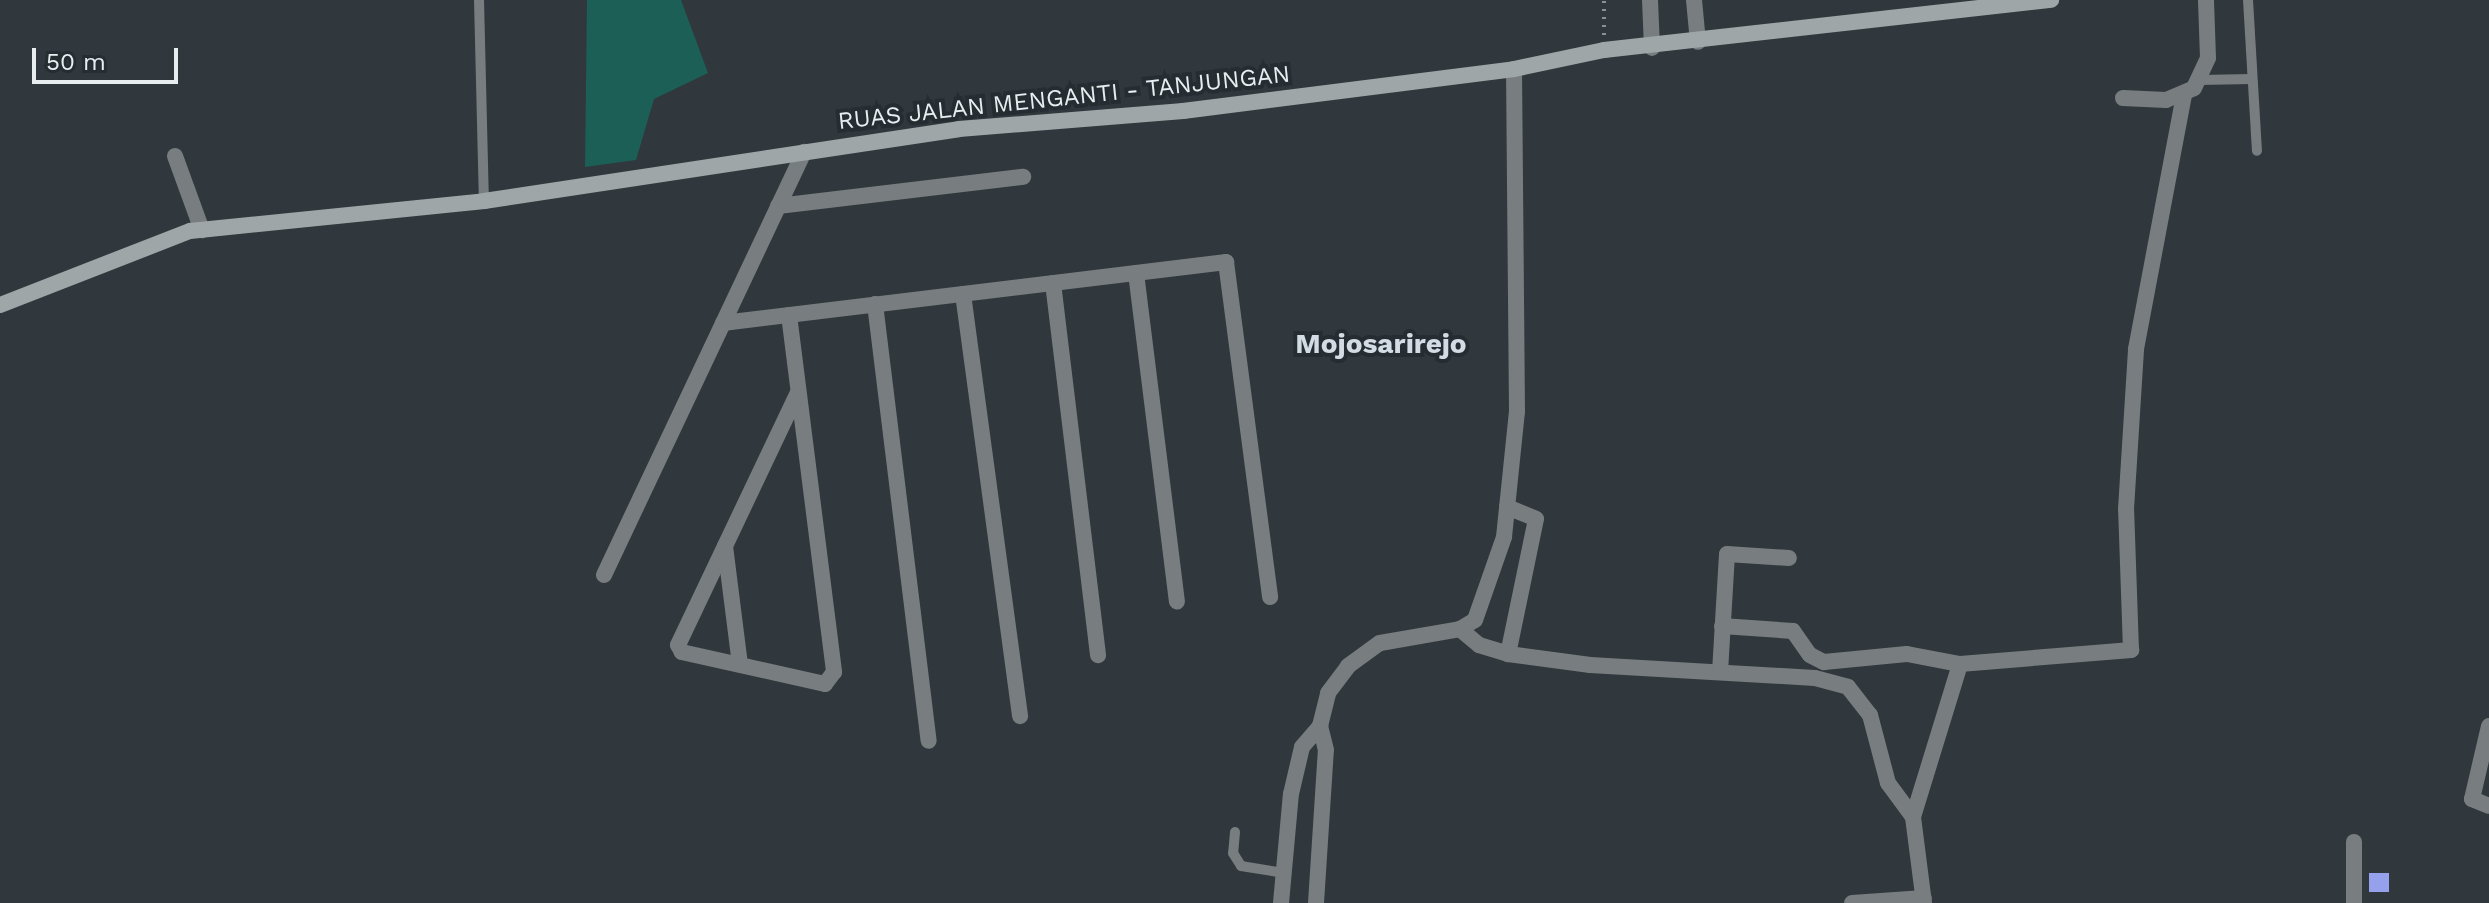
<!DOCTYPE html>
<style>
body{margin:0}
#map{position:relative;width:2489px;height:903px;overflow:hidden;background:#30373d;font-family:"Work Sans",sans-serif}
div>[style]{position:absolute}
.water>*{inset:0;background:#1c5f56}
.building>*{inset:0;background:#96a1ee;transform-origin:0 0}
.path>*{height:4px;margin-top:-2px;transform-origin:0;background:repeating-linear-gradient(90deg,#8a9094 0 2px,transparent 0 8px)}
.lane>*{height:10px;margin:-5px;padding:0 5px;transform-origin:5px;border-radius:5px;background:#787d7f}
.street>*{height:16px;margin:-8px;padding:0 8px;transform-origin:8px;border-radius:8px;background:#787d7f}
.secondary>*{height:16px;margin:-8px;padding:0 8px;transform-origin:8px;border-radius:8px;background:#9ea6a7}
span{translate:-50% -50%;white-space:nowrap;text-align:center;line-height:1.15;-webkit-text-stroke:8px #262d32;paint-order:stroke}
.street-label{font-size:24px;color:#e8edf0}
.quarter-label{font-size:28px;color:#d3dce4;font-weight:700}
.scale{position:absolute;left:32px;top:48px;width:146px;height:36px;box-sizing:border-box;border:4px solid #e8edf0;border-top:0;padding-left:10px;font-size:24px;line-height:28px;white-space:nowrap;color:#e8edf0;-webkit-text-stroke:6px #262d32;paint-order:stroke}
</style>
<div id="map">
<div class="water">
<div style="clip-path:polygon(587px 0,681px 0,708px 73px,654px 99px,636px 160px,585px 167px)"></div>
</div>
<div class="building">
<div style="left:2389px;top:873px;width:19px;height:20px;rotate:90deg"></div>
</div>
<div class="path">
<div style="left:1604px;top:35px;width:35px;rotate:-90deg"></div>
</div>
<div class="lane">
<div style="left:479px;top:0;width:201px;rotate:88.6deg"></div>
<div style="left:2248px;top:0;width:151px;rotate:86.6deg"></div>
<div style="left:2200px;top:80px;width:51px;rotate:-1.1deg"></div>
<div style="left:1235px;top:832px;width:21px;rotate:95deg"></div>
<div style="left:1233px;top:853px;width:15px;rotate:58deg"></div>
<div style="left:1241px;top:866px;width:44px;rotate:9.2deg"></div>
</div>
<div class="street">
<div style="left:1650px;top:0;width:48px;rotate:87.6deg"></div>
<div style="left:1694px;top:0;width:42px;rotate:84.6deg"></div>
<div style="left:2123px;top:98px;width:43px;rotate:2.7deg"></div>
<div style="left:2166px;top:100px;width:30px;rotate:-23deg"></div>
<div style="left:2194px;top:88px;width:33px;rotate:-65deg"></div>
<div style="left:2208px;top:58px;width:58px;rotate:-92deg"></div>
<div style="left:175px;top:156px;width:79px;rotate:70deg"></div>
<div style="left:778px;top:206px;width:247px;rotate:-6.8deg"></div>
<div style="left:1136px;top:273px;width:331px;rotate:82.9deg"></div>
<div style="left:1053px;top:283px;width:375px;rotate:83.1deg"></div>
<div style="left:963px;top:294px;width:426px;rotate:82.3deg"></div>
<div style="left:875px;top:304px;width:440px;rotate:83deg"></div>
<div style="left:789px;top:315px;width:360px;rotate:82.8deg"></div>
<div style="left:834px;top:672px;width:15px;rotate:127deg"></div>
<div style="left:825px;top:684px;width:147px;rotate:-167.4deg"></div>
<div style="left:682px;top:652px;width:8px;rotate:-120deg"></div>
<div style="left:678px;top:645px;width:278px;rotate:-64.6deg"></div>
<div style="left:723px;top:323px;width:507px;rotate:-6.91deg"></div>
<div style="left:1226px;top:262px;width:338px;rotate:82.5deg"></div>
<div style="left:1507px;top:507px;width:31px;rotate:22deg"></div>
<div style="left:1536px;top:519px;width:138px;rotate:101.7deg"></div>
<div style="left:725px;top:546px;width:119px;rotate:82.8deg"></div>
<div style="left:604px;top:575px;width:468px;rotate:-64.7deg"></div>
<div style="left:1722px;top:626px;width:71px;rotate:4deg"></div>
<div style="left:1793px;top:631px;width:29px;rotate:55deg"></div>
<div style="left:1810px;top:655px;width:16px;rotate:27deg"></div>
<div style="left:1824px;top:662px;width:83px;rotate:-5.5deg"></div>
<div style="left:1907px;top:654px;width:54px;rotate:10.7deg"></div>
<div style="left:1460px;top:629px;width:25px;rotate:40deg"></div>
<div style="left:1479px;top:645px;width:30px;rotate:17deg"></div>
<div style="left:1508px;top:654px;width:83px;rotate:7.6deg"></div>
<div style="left:1590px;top:665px;width:225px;rotate:3.3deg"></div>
<div style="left:1815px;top:678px;width:34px;rotate:15deg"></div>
<div style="left:1848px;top:687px;width:36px;rotate:52deg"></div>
<div style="left:1870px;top:715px;width:70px;rotate:75.2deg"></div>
<div style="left:1888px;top:783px;width:42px;rotate:53.7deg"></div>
<div style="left:1913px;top:817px;width:87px;rotate:82.7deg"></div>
<div style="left:1720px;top:672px;width:118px;rotate:-86.6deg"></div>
<div style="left:1727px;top:554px;width:62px;rotate:3.7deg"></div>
<div style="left:2489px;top:726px;width:75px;rotate:103.1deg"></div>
<div style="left:2472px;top:799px;width:18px;rotate:22deg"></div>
<div style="left:1913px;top:817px;width:160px;rotate:-72.9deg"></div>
<div style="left:1960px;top:664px;width:172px;rotate:-4.7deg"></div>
<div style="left:2131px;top:650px;width:141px;rotate:-92deg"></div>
<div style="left:2126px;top:509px;width:160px;rotate:-86.4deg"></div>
<div style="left:2136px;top:349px;width:258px;rotate:-79.3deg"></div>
<div style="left:1281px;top:903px;width:109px;rotate:-84.8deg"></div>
<div style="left:1291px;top:794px;width:48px;rotate:-76.8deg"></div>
<div style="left:1302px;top:747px;width:28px;rotate:-49deg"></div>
<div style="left:1316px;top:903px;width:153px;rotate:-86.3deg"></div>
<div style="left:1326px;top:750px;width:25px;rotate:-104deg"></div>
<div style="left:1320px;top:726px;width:34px;rotate:-76deg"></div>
<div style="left:1328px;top:693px;width:34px;rotate:-53deg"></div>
<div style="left:1348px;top:666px;width:39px;rotate:-36deg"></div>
<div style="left:1380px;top:643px;width:81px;rotate:-9.9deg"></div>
<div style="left:1460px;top:629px;width:17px;rotate:-31deg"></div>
<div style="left:1475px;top:620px;width:88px;rotate:-70.7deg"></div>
<div style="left:1504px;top:537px;width:126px;rotate:-84.1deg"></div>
<div style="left:1517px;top:412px;width:343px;rotate:-90.5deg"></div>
<div style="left:1852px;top:903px;width:72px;rotate:-4deg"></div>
<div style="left:2354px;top:903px;width:61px;rotate:-90deg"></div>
</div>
<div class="secondary">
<div style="left:0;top:305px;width:204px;rotate:-21.3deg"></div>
<div style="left:190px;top:231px;width:296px;rotate:-5.8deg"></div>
<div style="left:484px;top:201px;width:480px;rotate:-8.6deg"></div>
<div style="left:959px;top:129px;width:225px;rotate:-4.6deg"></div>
<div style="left:1183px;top:111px;width:334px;rotate:-7.2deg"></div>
<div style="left:1514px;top:69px;width:92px;rotate:-11.9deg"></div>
<div style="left:1604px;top:50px;width:450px;rotate:-6.4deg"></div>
</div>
<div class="street-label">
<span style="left:1064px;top:98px;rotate:-6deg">RUAS JALAN MENGANTI - TANJUNGAN</span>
</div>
<div class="quarter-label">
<span style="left:1381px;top:344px">Mojosarirejo</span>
</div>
<div class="scale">50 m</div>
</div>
